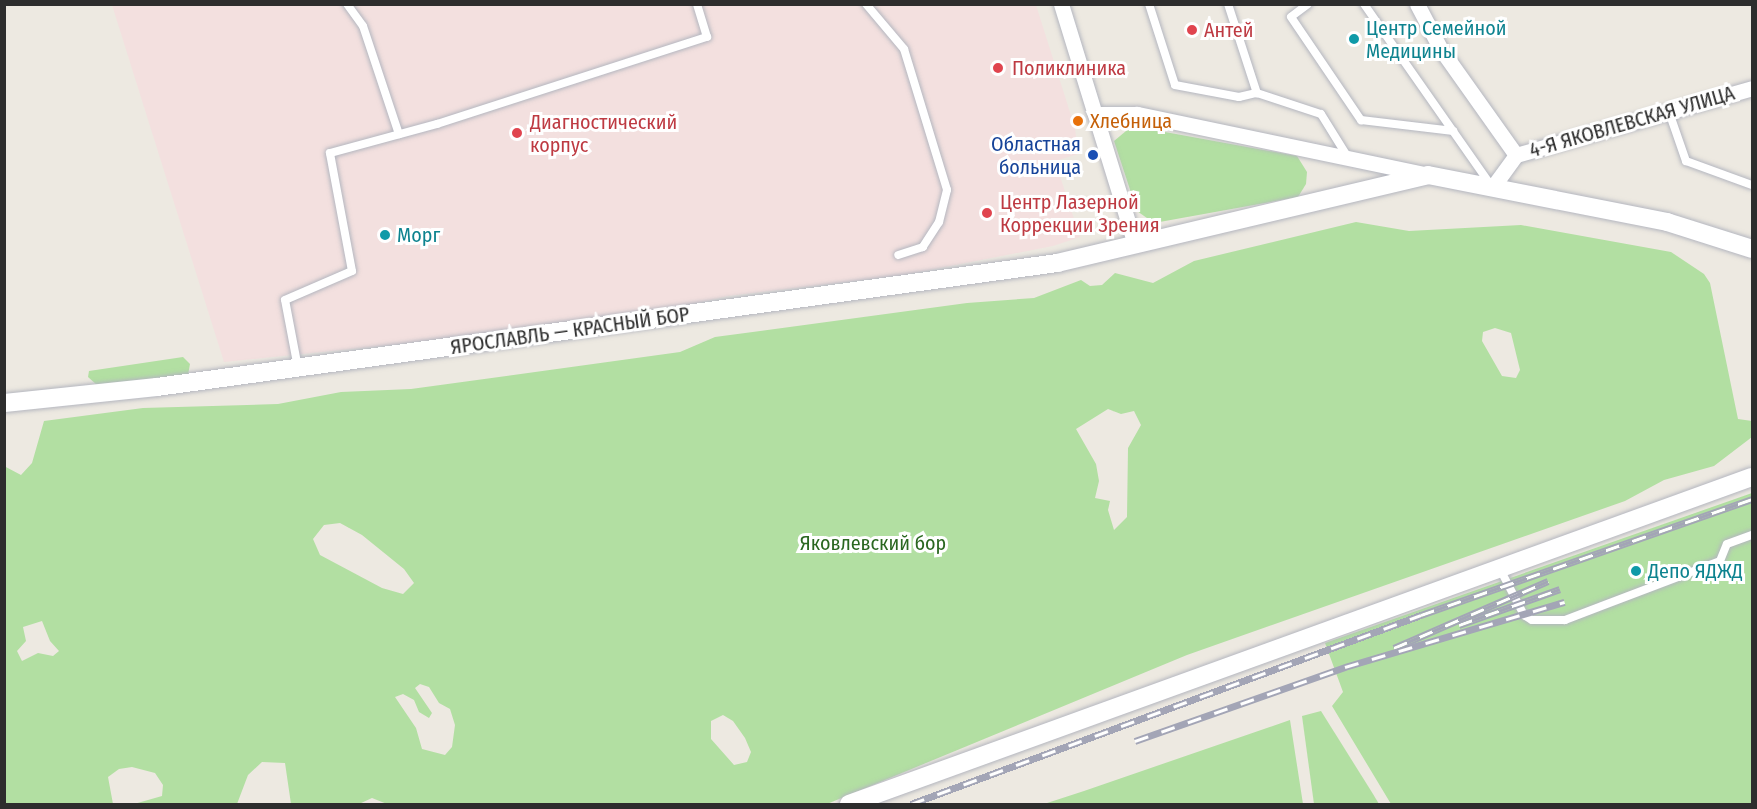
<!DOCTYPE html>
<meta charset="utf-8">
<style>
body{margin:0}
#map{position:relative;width:1757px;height:809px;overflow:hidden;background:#ede9e1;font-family:"Fira Sans Condensed",sans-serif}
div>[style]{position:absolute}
.medical>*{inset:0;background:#f3e0df}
.green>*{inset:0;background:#b2dfa2}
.roads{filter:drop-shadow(0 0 2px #b4b6bf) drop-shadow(0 0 2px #b4b6bf)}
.service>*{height:8px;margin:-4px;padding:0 4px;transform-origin:4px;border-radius:4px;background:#fff}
.minor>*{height:15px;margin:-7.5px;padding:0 7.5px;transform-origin:7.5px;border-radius:7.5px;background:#fff}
.tertiary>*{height:18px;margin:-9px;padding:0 9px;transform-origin:9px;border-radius:9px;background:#fff}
.rail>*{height:7px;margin-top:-3.5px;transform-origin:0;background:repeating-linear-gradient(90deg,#fff 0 14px,#a3a5b6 0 28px);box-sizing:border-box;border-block:2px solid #a3a5b6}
.dots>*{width:16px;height:16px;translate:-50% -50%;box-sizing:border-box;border:3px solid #fff;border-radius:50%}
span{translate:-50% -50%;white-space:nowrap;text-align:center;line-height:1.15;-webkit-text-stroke:6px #fff;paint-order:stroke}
.culture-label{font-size:20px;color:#0d838f}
.left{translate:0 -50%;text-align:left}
.health-label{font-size:20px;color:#be3a42}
.food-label{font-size:20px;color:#c56008}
.street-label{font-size:20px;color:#2d2d2d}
.transit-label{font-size:20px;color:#164399}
.right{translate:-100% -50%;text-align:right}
.park-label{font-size:20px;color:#2a6720}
.frame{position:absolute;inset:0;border:6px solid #2d2d2d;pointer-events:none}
</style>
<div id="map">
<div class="medical">
<div style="clip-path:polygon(112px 5px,1036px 5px,1075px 128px,1078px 154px,1055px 161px,1080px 237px,1053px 246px,904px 275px,728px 296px,675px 308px,410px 343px,224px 362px)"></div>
</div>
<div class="green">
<div style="clip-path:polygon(1132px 126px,1297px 156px,1307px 172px,1306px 184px,1298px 197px,1154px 223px,1137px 211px,1114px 141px)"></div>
<div style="clip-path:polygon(evenodd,1356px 222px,1409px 231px,1521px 225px,1671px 252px,1704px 274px,1710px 283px,1738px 419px,1752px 421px,1752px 437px,1714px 466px,1664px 480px,1625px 501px,1187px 655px,827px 804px,387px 804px,372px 798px,359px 804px,291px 804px,285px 763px,262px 762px,248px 775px,237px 804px,134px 804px,162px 796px,163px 785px,155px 773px,132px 767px,119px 769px,108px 777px,113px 804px,5px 804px,4px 466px,21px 475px,32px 463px,44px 421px,143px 408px,278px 404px,341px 392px,411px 389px,680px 352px,715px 337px,967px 303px,1034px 298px,1081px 280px,1090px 286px,1102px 285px,1115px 273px,1153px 283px,1194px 261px,1356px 222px,1495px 328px,1511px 333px,1520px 370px,1516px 378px,1502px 376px,1482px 341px,1483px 332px,1495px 328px,1356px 222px,1108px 409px,1121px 414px,1134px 411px,1141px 425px,1128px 448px,1127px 517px,1114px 530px,1108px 510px,1110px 501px,1095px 498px,1099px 481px,1096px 464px,1076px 429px,1108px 409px,1356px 222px,340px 523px,362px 535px,404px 569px,414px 583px,403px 594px,382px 588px,320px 555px,313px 539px,324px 525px,340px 523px,1356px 222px,42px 621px,50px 641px,59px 651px,53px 656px,38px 653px,22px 661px,17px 651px,26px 641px,23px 627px,42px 621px,1356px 222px,420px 684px,429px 687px,439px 703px,450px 709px,455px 725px,452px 747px,445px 755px,422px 749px,416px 728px,395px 697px,403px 694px,414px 700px,419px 712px,429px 718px,432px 713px,415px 688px,420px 684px,1356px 222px,723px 715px,733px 721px,745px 738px,751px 752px,747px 762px,734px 765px,711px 739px,711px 721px,723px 715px)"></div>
<div style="clip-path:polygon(183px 357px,190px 364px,188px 375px,97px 385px,88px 377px,89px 371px)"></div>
<div style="clip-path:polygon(1752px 493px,1752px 804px,1391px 804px,1332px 706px,1343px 692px,1325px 643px)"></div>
<div style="clip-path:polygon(1321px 711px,1373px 794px,1379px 804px,1314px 804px,1302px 716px)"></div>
<div style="clip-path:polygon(1290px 720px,1303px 804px,1044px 804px,1084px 791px)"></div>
</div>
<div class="roads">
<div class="service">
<div style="left:347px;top:4px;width:27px;rotate:54deg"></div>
<div style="left:363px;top:26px;width:114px;rotate:71.6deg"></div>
<div style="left:866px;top:4px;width:59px;rotate:49.8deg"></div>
<div style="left:904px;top:49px;width:147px;rotate:73deg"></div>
<div style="left:947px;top:190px;width:33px;rotate:104deg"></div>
<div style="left:939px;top:222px;width:30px;rotate:123deg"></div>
<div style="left:923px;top:247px;width:26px;rotate:162deg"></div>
<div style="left:1149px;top:4px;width:85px;rotate:72.2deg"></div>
<div style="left:1175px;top:85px;width:65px;rotate:10.6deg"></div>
<div style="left:1239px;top:97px;width:18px;rotate:-13deg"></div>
<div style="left:1228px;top:4px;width:94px;rotate:72deg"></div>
<div style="left:1257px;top:93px;width:67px;rotate:18.2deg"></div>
<div style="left:1321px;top:114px;width:49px;rotate:58.2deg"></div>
<div style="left:1308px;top:4px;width:21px;rotate:143deg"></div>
<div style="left:1291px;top:17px;width:125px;rotate:55.8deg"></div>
<div style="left:1361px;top:120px;width:93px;rotate:6.8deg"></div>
<div style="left:1364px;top:4px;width:220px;rotate:55deg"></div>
<div style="left:1669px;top:112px;width:52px;rotate:70.9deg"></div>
<div style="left:1686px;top:161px;width:70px;rotate:20deg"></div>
<div style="left:298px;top:368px;width:69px;rotate:-100.8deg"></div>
<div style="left:285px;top:300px;width:73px;rotate:-23.4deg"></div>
<div style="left:352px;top:271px;width:120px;rotate:-100.6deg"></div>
<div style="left:330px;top:153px;width:111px;rotate:-15.2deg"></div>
<div style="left:437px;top:124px;width:284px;rotate:-17.9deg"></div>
<div style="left:707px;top:37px;width:34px;rotate:-107deg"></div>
<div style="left:1501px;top:571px;width:50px;rotate:62.4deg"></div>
<div style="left:1524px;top:615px;width:9px;rotate:32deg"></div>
<div style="left:1532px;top:620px;width:33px"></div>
<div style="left:1565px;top:620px;width:166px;rotate:-20.8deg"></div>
<div style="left:1720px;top:561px;width:18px;rotate:-68deg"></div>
<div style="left:1727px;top:544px;width:27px;rotate:-20deg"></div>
</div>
<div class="minor">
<div style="left:1061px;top:4px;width:249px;rotate:72.9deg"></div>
<div style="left:1417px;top:4px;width:50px;rotate:62.4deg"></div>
<div style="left:1440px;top:48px;width:131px;rotate:54.6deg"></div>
<div style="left:1096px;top:114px;width:41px"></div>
<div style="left:1137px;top:114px;width:297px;rotate:11.8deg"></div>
<div style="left:1492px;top:188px;width:41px;rotate:-54deg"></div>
<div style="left:1516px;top:155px;width:245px;rotate:-15.8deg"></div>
</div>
<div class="tertiary">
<div style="left:4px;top:403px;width:154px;rotate:-6deg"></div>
<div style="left:157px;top:387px;width:909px;rotate:-7.84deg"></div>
<div style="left:1057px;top:263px;width:381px;rotate:-13.3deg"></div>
<div style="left:1428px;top:175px;width:244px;rotate:11.1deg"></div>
<div style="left:1667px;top:222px;width:89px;rotate:17.6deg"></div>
<div style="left:849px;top:804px;width:960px;rotate:-19.91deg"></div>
</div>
</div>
<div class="rail">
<div style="left:1459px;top:625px;width:107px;rotate:-19.6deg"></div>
<div style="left:1394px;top:648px;width:168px;rotate:-23.5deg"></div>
<div style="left:1135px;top:741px;width:223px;rotate:-19.4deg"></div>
<div style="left:1345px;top:667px;width:229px;rotate:-16.5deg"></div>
<div style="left:911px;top:804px;width:544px;rotate:-20.33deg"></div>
<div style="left:1421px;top:615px;width:351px;rotate:-19.3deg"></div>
</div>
<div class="dots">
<div style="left:1192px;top:30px;background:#e0444e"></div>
<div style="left:1354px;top:39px;background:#0f9aa8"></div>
<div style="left:998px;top:68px;background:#e0444e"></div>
<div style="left:1078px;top:121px;background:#e8710a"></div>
<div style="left:517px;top:133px;background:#e0444e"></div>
<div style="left:1093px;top:155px;background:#1a4fb4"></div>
<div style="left:987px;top:213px;background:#e0444e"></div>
<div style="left:385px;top:235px;background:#0f9aa8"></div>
<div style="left:1636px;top:571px;background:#0f9aa8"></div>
</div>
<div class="culture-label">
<span class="left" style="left:1366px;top:40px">Центр Семейной<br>Медицины</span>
<span class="left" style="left:397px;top:235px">Морг</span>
<span class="left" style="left:1648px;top:571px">Депо ЯДЖД</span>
</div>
<div class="health-label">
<span class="left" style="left:1204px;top:30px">Антей</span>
<span class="left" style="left:1012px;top:68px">Поликлиника</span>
<span class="left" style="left:530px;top:134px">Диагностический<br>корпус</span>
<span class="left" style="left:1000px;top:214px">Центр Лазерной<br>Коррекции Зрения</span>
</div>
<div class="food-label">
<span class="left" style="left:1090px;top:121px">Хлебница</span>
</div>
<div class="street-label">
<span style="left:1632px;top:122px;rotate:-16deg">4-Я ЯКОВЛЕВСКАЯ УЛИЦА</span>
<span style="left:570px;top:331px;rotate:-8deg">ЯРОСЛАВЛЬ — КРАСНЫЙ БОР</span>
</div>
<div class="transit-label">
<span class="right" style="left:1081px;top:156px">Областная<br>больница</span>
</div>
<div class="park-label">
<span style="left:873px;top:543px">Яковлевский бор</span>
</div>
<div class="frame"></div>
</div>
